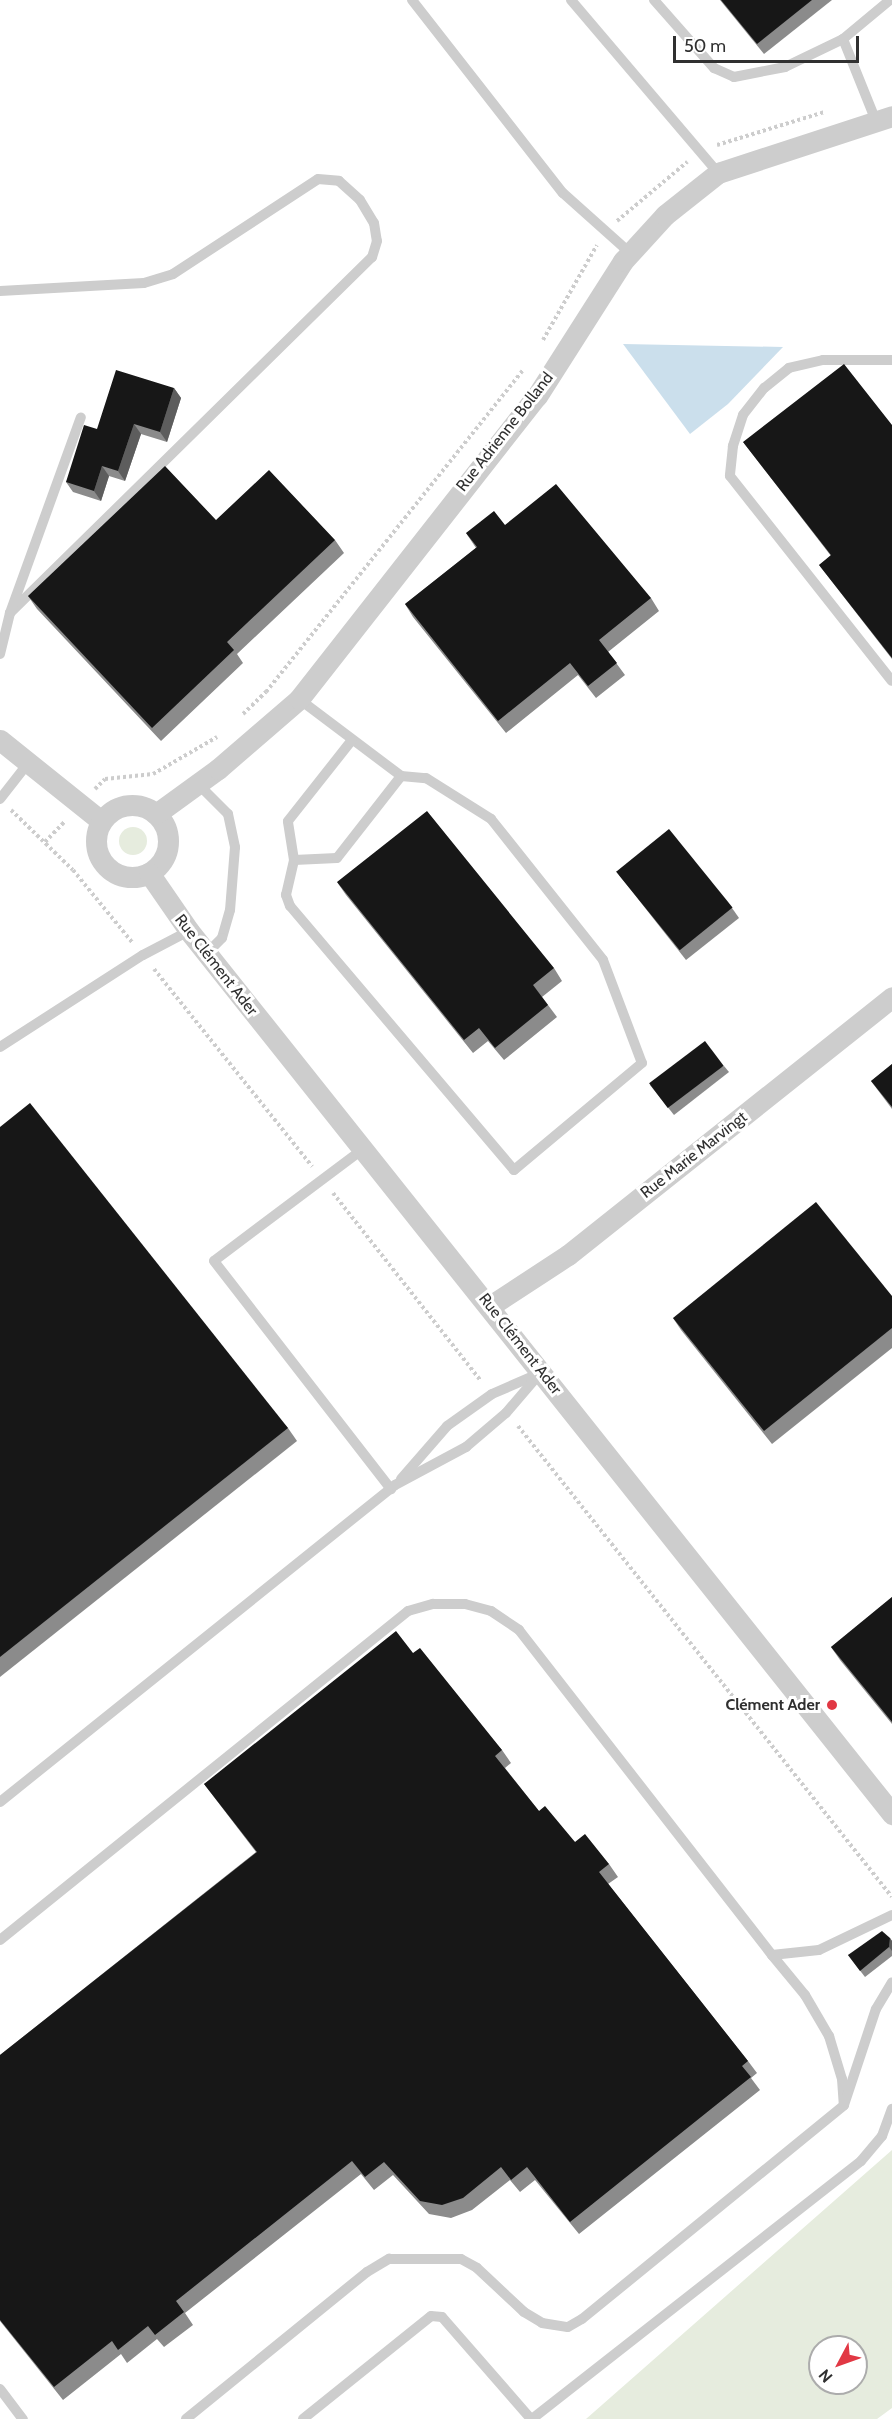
<!DOCTYPE html>
<meta charset="utf-8">
<style>
body{margin:0}
#map{position:relative;width:892px;height:2419px;overflow:hidden;background:#fff;font-family:Cabin,sans-serif}
div>[style]{position:absolute}
.green>*{inset:0;background:#e6ecde}
.round{border-radius:50%}
.water>*{inset:0;background:#cbdfec}
.path>*{height:4px;margin-top:-2px;transform-origin:0;background:repeating-linear-gradient(90deg,#cdcdcd 0 3px,transparent 0 6px)}
.service>*{height:10px;margin:-5px;padding:0 5px;transform-origin:5px;border-radius:5px;background:#cdcdcd}
.minor>*{height:21px;margin:-10.5px;padding:0 10.5px;transform-origin:10.5px;border-radius:10.5px;background:#cdcdcd}
.minor>.ring{margin:-10.5px;padding:0;box-sizing:content-box;background:none;border:21px solid #cdcdcd;border-radius:50%}
.wall>*{inset:0;background:#8b8b8b}
.shaded-wall>*{inset:0;background:#5d5d5d}
.building>*{inset:0;background:#171717;transform-origin:0 0}
.dots>*{width:16px;height:16px;translate:-50% -50%;box-sizing:border-box;border:3px solid #fff;border-radius:50%}
span{translate:-50% -50%;white-space:nowrap;text-align:center;line-height:1.15;-webkit-text-stroke:6px #fff;paint-order:stroke}
.street-label{font-size:16px;color:#303030}
.poi-label{font-size:16px;color:#303030;font-weight:700}
.right{translate:-100% -50%;text-align:right}
.north{position:absolute;left:808px;top:2335px;width:60px;height:60px;box-sizing:border-box;background:#fff;border:2px solid #acacac;border-radius:50%;rotate:229deg;font-size:16px;font-weight:700;line-height:24px;text-align:center;color:#303030}
.north::after{content:'';display:block;margin:auto;width:21px;height:27px;background:#e13844;clip-path:polygon(50% 0,100% 100%,50% 72%,0 100%)}
.scale{position:absolute;left:673px;top:36px;width:186px;height:27px;box-sizing:border-box;border:3px solid #303030;border-top:0;padding-left:8px;font-size:18px;line-height:21px;white-space:nowrap;color:#303030;-webkit-text-stroke:4px #fff;paint-order:stroke}
</style>
<div id="map">
<div class="green">
<div class="round" style="left:119px;top:827px;width:28px;height:28px"></div>
<div style="clip-path:polygon(evenodd,892px 2150px,892px 2408px,877px 2419px,586px 2419px,892px 2150px,820px 2347px,856px 2347px,856px 2383px,820px 2383px,820px 2347px)"></div>
</div>
<div class="water">
<div style="clip-path:polygon(623px 344px,783px 347px,728px 404px,690px 434px)"></div>
</div>
<div class="path">
<div style="left:717px;top:145px;width:112px;rotate:-17.1deg"></div>
<div style="left:617px;top:221px;width:92px;rotate:-40.1deg"></div>
<div style="left:543px;top:340px;width:109px;rotate:-60.4deg"></div>
<div style="left:243px;top:714px;width:32px;rotate:-44deg"></div>
<div style="left:266px;top:692px;width:413px;rotate:-51.4deg"></div>
<div style="left:95px;top:789px;width:14px;rotate:-45deg"></div>
<div style="left:105px;top:779px;width:48px;rotate:-5.9deg"></div>
<div style="left:153px;top:774px;width:74px;rotate:-30deg"></div>
<div style="left:11px;top:810px;width:86px;rotate:44.1deg"></div>
<div style="left:73px;top:870px;width:93px;rotate:50.7deg"></div>
<div style="left:45px;top:842px;width:29px;rotate:-46deg"></div>
<div style="left:154px;top:969px;width:253px;rotate:51.3deg"></div>
<div style="left:333px;top:1193px;width:239px;rotate:51.8deg"></div>
<div style="left:518px;top:1426px;width:601px;rotate:51.55deg"></div>
</div>
<div class="service">
<div style="left:412px;top:0;width:245px;rotate:52deg"></div>
<div style="left:563px;top:193px;width:90px;rotate:41.8deg"></div>
<div style="left:571px;top:0;width:227px;rotate:49.6deg"></div>
<div style="left:654px;top:0;width:91px;rotate:48.6deg"></div>
<div style="left:714px;top:68px;width:22px;rotate:24deg"></div>
<div style="left:734px;top:77px;width:52px;rotate:-11.1deg"></div>
<div style="left:785px;top:67px;width:64px;rotate:-25.8deg"></div>
<div style="left:843px;top:39px;width:88px;rotate:68.1deg"></div>
<div style="left:843px;top:39px;width:61px;rotate:-39.7deg"></div>
<div style="left:0;top:291px;width:144px;rotate:-3.2deg"></div>
<div style="left:144px;top:283px;width:30px;rotate:-17deg"></div>
<div style="left:173px;top:274px;width:173px;rotate:-33.2deg"></div>
<div style="left:318px;top:179px;width:21px;rotate:5deg"></div>
<div style="left:339px;top:181px;width:28px;rotate:42deg"></div>
<div style="left:360px;top:200px;width:27px;rotate:59deg"></div>
<div style="left:374px;top:223px;width:18px;rotate:81deg"></div>
<div style="left:377px;top:241px;width:17px;rotate:107deg"></div>
<div style="left:372px;top:257px;width:508px;rotate:135.48deg"></div>
<div style="left:892px;top:360px;width:69px;rotate:180deg"></div>
<div style="left:823px;top:360px;width:35px;rotate:167deg"></div>
<div style="left:789px;top:368px;width:32px;rotate:141deg"></div>
<div style="left:764px;top:388px;width:34px;rotate:128deg"></div>
<div style="left:743px;top:415px;width:33px;rotate:108deg"></div>
<div style="left:733px;top:446px;width:30px;rotate:96deg"></div>
<div style="left:730px;top:476px;width:261px;rotate:51.7deg"></div>
<div style="left:0;top:654px;width:42px;rotate:-76.3deg"></div>
<div style="left:10px;top:613px;width:208px;rotate:-70.1deg"></div>
<div style="left:299px;top:699px;width:128px;rotate:37deg"></div>
<div style="left:401px;top:776px;width:25px;rotate:5deg"></div>
<div style="left:426px;top:778px;width:77px;rotate:32.2deg"></div>
<div style="left:491px;top:819px;width:180px;rotate:51.5deg"></div>
<div style="left:603px;top:960px;width:110px;rotate:69.3deg"></div>
<div style="left:642px;top:1063px;width:167px;rotate:140.1deg"></div>
<div style="left:514px;top:1170px;width:346px;rotate:-130.3deg"></div>
<div style="left:290px;top:906px;width:12px;rotate:-110deg"></div>
<div style="left:286px;top:895px;width:36px;rotate:-77deg"></div>
<div style="left:294px;top:860px;width:39px;rotate:-99deg"></div>
<div style="left:288px;top:821px;width:103px;rotate:-51.7deg"></div>
<div style="left:199px;top:785px;width:41px;rotate:45deg"></div>
<div style="left:228px;top:814px;width:34px;rotate:78deg"></div>
<div style="left:235px;top:847px;width:63px;rotate:94.5deg"></div>
<div style="left:230px;top:910px;width:29px;rotate:106deg"></div>
<div style="left:222px;top:938px;width:21px;rotate:135deg"></div>
<div style="left:0;top:799px;width:47px;rotate:-51.9deg"></div>
<div style="left:294px;top:860px;width:43px;rotate:-2.7deg"></div>
<div style="left:337px;top:858px;width:104px;rotate:-52deg"></div>
<div style="left:0;top:1047px;width:170px;rotate:-32.8deg"></div>
<div style="left:143px;top:955px;width:52px;rotate:-27.6deg"></div>
<div style="left:363px;top:1149px;width:186px;rotate:143.1deg"></div>
<div style="left:214px;top:1261px;width:289px;rotate:52.2deg"></div>
<div style="left:401px;top:1479px;width:70px;rotate:-49deg"></div>
<div style="left:447px;top:1426px;width:55px;rotate:-35.4deg"></div>
<div style="left:492px;top:1394px;width:50px;rotate:-23.5deg"></div>
<div style="left:0;top:1802px;width:506px;rotate:-38.75deg"></div>
<div style="left:395px;top:1485px;width:81px;rotate:-28.2deg"></div>
<div style="left:466px;top:1447px;width:52px;rotate:-40.4deg"></div>
<div style="left:506px;top:1413px;width:54px;rotate:-49.5deg"></div>
<div style="left:0;top:1940px;width:524px;rotate:-38.88deg"></div>
<div style="left:408px;top:1611px;width:26px;rotate:-16deg"></div>
<div style="left:433px;top:1604px;width:32px"></div>
<div style="left:465px;top:1604px;width:27px;rotate:15deg"></div>
<div style="left:491px;top:1611px;width:34px;rotate:34deg"></div>
<div style="left:519px;top:1630px;width:412px;rotate:52.1deg"></div>
<div style="left:772px;top:1955px;width:47px;rotate:-6.1deg"></div>
<div style="left:819px;top:1950px;width:81px;rotate:-25.6deg"></div>
<div style="left:772px;top:1955px;width:52px;rotate:50.5deg"></div>
<div style="left:805px;top:1995px;width:48px;rotate:59.7deg"></div>
<div style="left:829px;top:2036px;width:45px;rotate:73.2deg"></div>
<div style="left:842px;top:2079px;width:26px;rotate:86deg"></div>
<div style="left:0;top:2389px;width:38px;rotate:53deg"></div>
<div style="left:186px;top:2419px;width:233px;rotate:-39.1deg"></div>
<div style="left:367px;top:2272px;width:26px;rotate:-31deg"></div>
<div style="left:389px;top:2259px;width:72px"></div>
<div style="left:461px;top:2259px;width:18px;rotate:29deg"></div>
<div style="left:477px;top:2268px;width:64px;rotate:43.1deg"></div>
<div style="left:524px;top:2312px;width:21px;rotate:31deg"></div>
<div style="left:542px;top:2323px;width:26px;rotate:9deg"></div>
<div style="left:568px;top:2327px;width:16px;rotate:-30deg"></div>
<div style="left:582px;top:2319px;width:338px;rotate:-39.2deg"></div>
<div style="left:844px;top:2105px;width:101px;rotate:-71.6deg"></div>
<div style="left:876px;top:2009px;width:31px;rotate:-59deg"></div>
<div style="left:303px;top:2419px;width:164px;rotate:-38.8deg"></div>
<div style="left:431px;top:2316px;width:11px;rotate:5deg"></div>
<div style="left:442px;top:2317px;width:135px;rotate:48.9deg"></div>
<div style="left:532px;top:2419px;width:418px;rotate:-38.1deg"></div>
<div style="left:861px;top:2161px;width:33px;rotate:-50deg"></div>
<div style="left:882px;top:2136px;width:29px;rotate:-70deg"></div>
</div>
<div class="minor">
<div style="left:0;top:740px;width:129px;rotate:38.7deg"></div>
<div class="ring" style="left:96px;top:805px;width:51px;height:51px"></div>
<div style="left:156px;top:814px;width:77px;rotate:-36deg"></div>
<div style="left:218px;top:769px;width:107px;rotate:-40.8deg"></div>
<div style="left:299px;top:699px;width:385px;rotate:-51.9deg"></div>
<div style="left:537px;top:396px;width:160px;rotate:-57.5deg"></div>
<div style="left:623px;top:261px;width:62px;rotate:-47.6deg"></div>
<div style="left:665px;top:215px;width:68px;rotate:-38.4deg"></div>
<div style="left:718px;top:173px;width:183px;rotate:-18.1deg"></div>
<div style="left:149px;top:873px;width:70px;rotate:55.4deg"></div>
<div style="left:189px;top:931px;width:1129px;rotate:51.47deg"></div>
<div style="left:490px;top:1306px;width:93px;rotate:-33.2deg"></div>
<div style="left:568px;top:1255px;width:414px;rotate:-38.5deg"></div>
</div>
<div class="wall">
<div style="clip-path:polygon(720px 0,832px 0,764px 54px)"></div>
<div style="clip-path:polygon(174px 388px,181px 398px,167px 442px,141px 434px,125px 481px,109px 476px,101px 501px,73px 492px,66px 482px,97px 429px)"></div>
<div style="clip-path:polygon(892px 425px,892px 659px,819px 565px,831px 556px,743px 442px)"></div>
<div style="clip-path:polygon(216px 520px,335px 540px,344px 553px,237px 654px,243px 663px,161px 741px,37px 609px,28px 596px)"></div>
<div style="clip-path:polygon(505px 525px,651px 598px,659px 611px,608px 652px,625px 675px,596px 698px,578px 675px,506px 733px,413px 617px,405px 604px,476px 548px,466px 533px)"></div>
<div style="clip-path:polygon(616px 871px,732px 908px,739px 918px,686px 960px)"></div>
<div style="clip-path:polygon(337px 882px,554px 968px,562px 981px,542px 997px,557px 1017px,504px 1060px,488px 1041px,473px 1053px,346px 895px)"></div>
<div style="clip-path:polygon(892px 1064px,892px 1109px,871px 1081px)"></div>
<div style="clip-path:polygon(724px 1066px,729px 1072px,674px 1115px,650px 1085px)"></div>
<div style="clip-path:polygon(0 1127px,288px 1428px,297px 1441px,0 1677px)"></div>
<div style="clip-path:polygon(892px 1296px,892px 1348px,772px 1444px,681px 1330px,673px 1318px)"></div>
<div style="clip-path:polygon(892px 1597px,892px 1724px,840px 1660px,831px 1647px)"></div>
<div style="clip-path:polygon(413px 1653px,502px 1750px,511px 1763px,505px 1768px,539px 1811px,575px 1842px,609px 1864px,618px 1877px,608px 1884px,748px 2061px,757px 2073px,751px 2078px,760px 2090px,579px 2234px,535px 2180px,520px 2192px,510px 2180px,472px 2210px,451px 2218px,429px 2214px,393px 2175px,374px 2190px,361px 2174px,185px 2313px,193px 2325px,164px 2347px,157px 2339px,127px 2363px,121px 2354px,63px 2400px,0 2321px,0 2055px,256px 1852px,204px 1784px)"></div>
<div style="clip-path:polygon(890px 1938px,892px 1941px,892px 1956px,865px 1977px,848px 1955px)"></div>
</div>
<div class="shaded-wall">
<div style="clip-path:polygon(174px 388px,181px 398px,167px 442px,160px 432px)"></div>
<div style="clip-path:polygon(134px 424px,141px 434px,125px 481px,118px 471px)"></div>
<div style="clip-path:polygon(102px 466px,109px 476px,101px 501px,94px 491px)"></div>
<div style="clip-path:polygon(890px 1938px,892px 1941px,892px 1951px,889px 1947px)"></div>
</div>
<div class="building">
<div style="clip-path:polygon(721px 0,812px 0,757px 44px)"></div>
<div style="clip-path:polygon(844px 364px,892px 425px,892px 658px,819px 565px,831px 555px,743px 442px)"></div>
<div style="clip-path:polygon(116px 370px,174px 388px,160px 432px,134px 424px,118px 471px,102px 466px,94px 491px,66px 482px,84px 425px,97px 429px)"></div>
<div style="clip-path:polygon(165px 466px,216px 520px,269px 470px,335px 540px,227px 642px,234px 650px,152px 728px,28px 596px)"></div>
<div style="clip-path:polygon(556px 484px,651px 598px,599px 640px,617px 663px,588px 686px,570px 663px,498px 721px,405px 604px,477px 547px,466px 533px,494px 511px,505px 525px)"></div>
<div style="clip-path:polygon(427px 811px,554px 968px,533px 985px,548px 1005px,495px 1048px,479px 1028px,464px 1040px,337px 882px)"></div>
<div style="left:669px;top:829px;width:101px;height:68px;rotate:51deg"></div>
<div style="left:705px;top:1041px;width:31px;height:70px;rotate:53deg"></div>
<div style="clip-path:polygon(892px 1064px,892px 1107px,871px 1081px)"></div>
<div style="clip-path:polygon(30px 1103px,288px 1428px,0 1657px,0 1127px)"></div>
<div style="clip-path:polygon(816px 1202px,892px 1296px,892px 1328px,764px 1431px,673px 1318px)"></div>
<div style="clip-path:polygon(892px 1597px,892px 1722px,831px 1647px)"></div>
<div style="clip-path:polygon(396px 1631px,413px 1653px,420px 1648px,502px 1750px,495px 1756px,539px 1811px,545px 1806px,575px 1842px,585px 1834px,609px 1864px,599px 1872px,748px 2061px,742px 2066px,751px 2077px,570px 2222px,527px 2167px,511px 2180px,501px 2167px,463px 2198px,442px 2205px,420px 2201px,384px 2162px,365px 2177px,352px 2161px,176px 2301px,184px 2312px,155px 2335px,148px 2326px,118px 2350px,112px 2341px,54px 2387px,0 2320px,0 2055px,257px 1852px,204px 1784px)"></div>
<div style="clip-path:polygon(882px 1931px,890px 1938px,889px 1947px,860px 1971px,848px 1955px)"></div>
</div>
<div class="dots">
<div style="left:832px;top:1705px;background:#e13844"></div>
</div>
<div class="street-label">
<span style="left:505px;top:432px;rotate:-52deg">Rue Adrienne Bolland</span>
<span style="left:216px;top:965px;rotate:52deg">Rue Clément Ader</span>
<span style="left:694px;top:1155px;rotate:-38deg">Rue Marie Marvingt</span>
<span style="left:520px;top:1344px;rotate:52deg">Rue Clément Ader</span>
</div>
<div class="poi-label">
<span class="right" style="left:820px;top:1705px">Clément Ader</span>
</div>
<div class="north">N</div>
<div class="scale">50 m</div>
</div>
